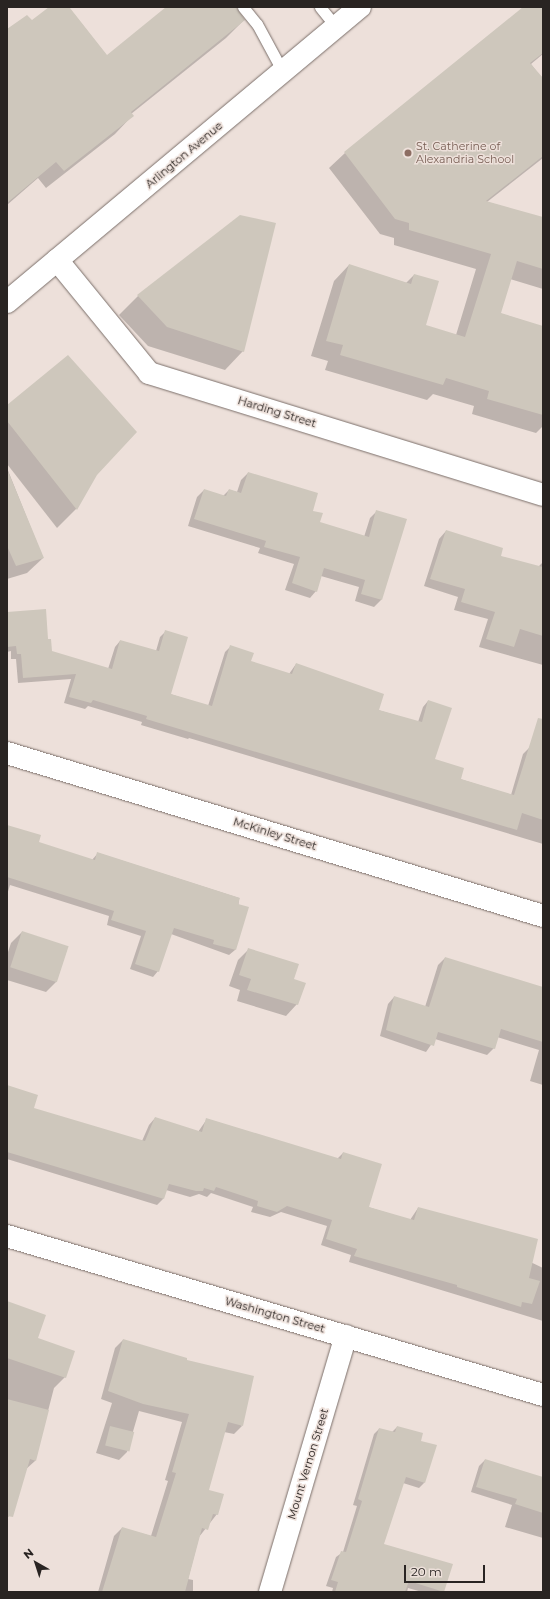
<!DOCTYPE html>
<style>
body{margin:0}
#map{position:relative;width:550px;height:1599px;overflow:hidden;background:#ede0da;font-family:Montserrat,sans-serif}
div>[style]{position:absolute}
.shadow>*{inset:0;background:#0003}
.building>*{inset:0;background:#cec7bc;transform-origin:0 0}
.roads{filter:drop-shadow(0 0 1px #7b6f6a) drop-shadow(0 0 1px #7b6f6a)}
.service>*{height:11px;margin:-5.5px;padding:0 5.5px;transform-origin:5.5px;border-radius:5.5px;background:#fff}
.minor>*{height:22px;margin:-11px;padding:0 11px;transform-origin:11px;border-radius:11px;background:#fff}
.primary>*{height:22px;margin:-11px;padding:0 11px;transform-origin:11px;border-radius:11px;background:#fff}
.dots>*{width:11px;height:11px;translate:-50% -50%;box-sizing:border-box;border:2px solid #ede0da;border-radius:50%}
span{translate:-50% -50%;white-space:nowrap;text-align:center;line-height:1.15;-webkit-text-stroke:3px #ede0da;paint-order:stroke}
.education-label{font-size:11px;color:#785e54}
.left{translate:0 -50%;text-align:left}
.street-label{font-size:11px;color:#292422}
.frame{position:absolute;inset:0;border:8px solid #292422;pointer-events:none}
.north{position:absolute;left:16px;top:1543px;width:40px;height:40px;-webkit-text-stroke:3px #ede0da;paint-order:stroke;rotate:321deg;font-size:11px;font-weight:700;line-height:16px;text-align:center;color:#292422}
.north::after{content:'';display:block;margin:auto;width:14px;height:18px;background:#292422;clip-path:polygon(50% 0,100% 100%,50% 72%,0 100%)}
.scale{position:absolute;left:404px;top:1565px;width:81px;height:18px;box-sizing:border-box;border:2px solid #292422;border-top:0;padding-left:5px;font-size:12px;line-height:14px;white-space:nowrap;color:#292422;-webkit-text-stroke:3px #ede0da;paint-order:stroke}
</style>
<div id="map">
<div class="shadow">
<div style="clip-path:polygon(51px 7px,70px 9px,107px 56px,169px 7px,236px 7px,244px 20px,226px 38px,131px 114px,132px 116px,115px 134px,46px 188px,38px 178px,7px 205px,7px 30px,32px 21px)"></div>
<div style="clip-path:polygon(526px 7px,543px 7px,543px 54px,531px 64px,543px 80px,543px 158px,487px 202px,543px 218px,543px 289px,510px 279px,499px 313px,543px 327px,543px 426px,536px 433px,472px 414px,474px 406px,433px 394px,427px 400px,325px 370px,328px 361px,311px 356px,334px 281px,349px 265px,406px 283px,414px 275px,425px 326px,456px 335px,476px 269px,394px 245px,394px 238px,380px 234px,329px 168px,345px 153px)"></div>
<div style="clip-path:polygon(241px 216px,243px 351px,225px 370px,148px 346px,119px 315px,138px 296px)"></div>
<div style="clip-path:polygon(7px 406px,96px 474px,76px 509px,57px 528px,7px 464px)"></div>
<div style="clip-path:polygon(7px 468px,43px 558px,27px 573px,7px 579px)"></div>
<div style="clip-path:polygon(248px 473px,312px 511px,319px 523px,364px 537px,370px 518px,377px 511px,381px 600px,374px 607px,355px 601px,359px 587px,321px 576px,316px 591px,310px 598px,285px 590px,294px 564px,258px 553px,260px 548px,188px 526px,197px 497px,204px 490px,223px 496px,229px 490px,237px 492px,241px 480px)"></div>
<div style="clip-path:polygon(446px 531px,499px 556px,538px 567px,543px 562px,543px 668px,543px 665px,479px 647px,488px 619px,454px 610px,458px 597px,424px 586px,439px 539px)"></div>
<div style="clip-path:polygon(7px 613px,47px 640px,51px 652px,108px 669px,115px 647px,120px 641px,156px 651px,160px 637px,165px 632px,170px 694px,208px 706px,225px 652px,231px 646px,250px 662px,289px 674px,296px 664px,378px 710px,418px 722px,423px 707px,428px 701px,434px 760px,460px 779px,511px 795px,523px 754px,529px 748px,543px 753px,543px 844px,189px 738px,188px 739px,141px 725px,142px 722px,88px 706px,85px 709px,64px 703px,71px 679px,18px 683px,16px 659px,11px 659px,11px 651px,7px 652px)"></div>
<div style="clip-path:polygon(7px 826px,38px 843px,92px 860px,98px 853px,239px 898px,235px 950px,229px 955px,171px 934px,158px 971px,153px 977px,130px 969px,141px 936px,107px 925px,109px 916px,10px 885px,7px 895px)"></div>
<div style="clip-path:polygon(22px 932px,57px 981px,46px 992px,7px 980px,7px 955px,11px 943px)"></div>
<div style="clip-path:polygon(249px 949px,293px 979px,297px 1004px,286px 1016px,237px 1001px,240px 990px,229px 986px,238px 960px)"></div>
<div style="clip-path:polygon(445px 958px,543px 1012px,543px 1085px,530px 1081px,539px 1050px,497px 1037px,494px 1048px,487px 1055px,435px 1039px,426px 1052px,380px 1036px,388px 1004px,394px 997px,425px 1007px,438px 965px)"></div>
<div style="clip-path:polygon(7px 1086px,33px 1109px,142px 1141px,149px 1125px,155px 1118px,198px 1132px,207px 1119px,337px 1159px,343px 1153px,368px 1207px,410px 1220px,418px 1208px,543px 1268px,543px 1321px,349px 1262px,351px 1255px,321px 1245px,327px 1226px,281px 1212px,270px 1217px,251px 1212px,253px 1207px,211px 1193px,207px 1197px,199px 1194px,190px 1197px,166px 1190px,163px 1199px,157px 1205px,7px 1159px)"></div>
<div style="clip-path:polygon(7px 1302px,65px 1377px,54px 1388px,35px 1461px,25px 1470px,14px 1511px,7px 1518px)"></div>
<div style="clip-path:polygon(123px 1340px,185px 1361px,242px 1426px,234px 1434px,224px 1432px,208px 1491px,217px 1514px,199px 1537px,188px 1579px,193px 1580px,193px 1592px,98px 1592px,114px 1536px,122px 1528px,151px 1536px,168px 1481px,165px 1480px,182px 1422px,139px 1411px,127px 1452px,119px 1460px,96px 1453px,112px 1403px,101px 1399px,115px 1348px)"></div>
<div style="clip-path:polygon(397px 1427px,419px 1441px,424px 1483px,419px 1488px,403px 1483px,383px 1545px,443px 1592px,422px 1592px,408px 1588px,407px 1592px,332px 1592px,333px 1588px,326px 1586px,336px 1557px,343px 1552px,357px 1506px,353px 1505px,374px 1434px,379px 1429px,392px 1432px)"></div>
<div style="clip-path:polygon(485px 1460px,543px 1478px,543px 1538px,505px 1527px,512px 1505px,471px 1492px,479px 1466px)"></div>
</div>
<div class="building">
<div style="clip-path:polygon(49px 7px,70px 8px,107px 55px,166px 7px,236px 7px,245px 20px,131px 112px,134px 116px,64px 171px,56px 162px,7px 203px,7px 29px,27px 15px,32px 20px)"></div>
<div style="clip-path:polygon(523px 7px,543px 7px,543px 53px,530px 63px,543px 78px,543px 156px,486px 201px,543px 217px,543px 269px,517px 261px,501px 313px,543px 326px,543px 415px,487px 399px,489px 391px,446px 378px,443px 385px,340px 355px,343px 345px,326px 341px,349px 264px,411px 284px,414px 274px,439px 281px,426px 325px,465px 337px,491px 254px,409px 230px,409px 223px,395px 219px,344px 152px)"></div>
<div style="clip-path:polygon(240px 215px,276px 223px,244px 352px,167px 327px,137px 295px)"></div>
<div style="clip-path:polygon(68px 355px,137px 432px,97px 475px,77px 510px,7px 421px,7px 405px)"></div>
<div style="clip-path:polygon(7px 469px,44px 558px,16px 566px,7px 546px)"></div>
<div style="clip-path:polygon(248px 472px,318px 493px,313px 511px,323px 513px,320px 522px,369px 537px,376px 510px,407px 519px,382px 600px,361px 594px,365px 580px,324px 568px,317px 592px,292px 583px,300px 557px,264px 547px,266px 541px,194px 519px,204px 489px,226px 496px,229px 489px,241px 493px)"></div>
<div style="clip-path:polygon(446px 530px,503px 548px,501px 556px,543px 567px,543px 636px,520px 629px,514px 647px,486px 639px,495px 612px,461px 602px,465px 589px,430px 579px)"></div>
<div style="clip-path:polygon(46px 609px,48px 639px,51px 639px,52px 651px,112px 669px,120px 640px,159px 651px,165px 630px,188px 637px,171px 694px,212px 706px,230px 645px,254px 653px,251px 661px,292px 674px,296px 663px,384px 694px,379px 710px,422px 722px,428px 700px,452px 708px,435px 759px,464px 768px,461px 779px,514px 795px,538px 718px,543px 719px,543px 820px,522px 813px,517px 830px,146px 719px,147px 716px,93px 700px,91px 703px,69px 697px,76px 674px,23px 678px,21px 654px,17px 654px,16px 646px,7px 647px,7px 612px)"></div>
<div style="clip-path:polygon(7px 825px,41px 835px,39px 842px,95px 860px,97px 852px,240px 898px,238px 904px,249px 907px,236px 950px,213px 944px,214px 940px,174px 928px,159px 972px,135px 964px,146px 931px,111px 920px,114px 911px,7px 877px)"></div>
<div style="left:22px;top:931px;width:49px;height:38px;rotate:18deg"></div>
<div style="clip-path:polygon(248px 948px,299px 964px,294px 979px,306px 983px,298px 1005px,247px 990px,251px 979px,239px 975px)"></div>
<div style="clip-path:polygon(445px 957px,543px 987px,543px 1042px,501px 1029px,495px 1049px,438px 1032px,434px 1046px,386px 1030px,394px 996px,429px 1007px)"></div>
<div style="clip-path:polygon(7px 1085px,38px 1095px,34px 1108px,145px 1141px,155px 1117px,202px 1132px,206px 1118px,341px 1159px,343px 1152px,382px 1164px,369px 1207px,414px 1220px,418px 1207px,538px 1239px,529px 1278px,540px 1281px,532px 1304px,522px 1302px,521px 1307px,457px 1287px,457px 1285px,354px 1256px,357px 1249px,326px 1239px,332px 1220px,287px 1206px,277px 1212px,257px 1206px,258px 1201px,216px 1187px,214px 1191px,204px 1188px,203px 1191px,196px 1191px,169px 1184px,164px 1199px,7px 1152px)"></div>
<div style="clip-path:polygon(7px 1301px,46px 1315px,38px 1338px,75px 1351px,66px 1378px,7px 1358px)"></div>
<div style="clip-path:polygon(123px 1339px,187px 1358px,187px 1360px,254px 1376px,243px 1426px,228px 1422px,209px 1490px,224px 1494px,218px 1515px,213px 1514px,208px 1530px,202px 1528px,185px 1592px,102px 1592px,122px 1527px,156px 1537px,176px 1473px,172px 1472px,189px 1414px,143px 1404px,108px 1391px)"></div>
<div style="clip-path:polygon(7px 1399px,49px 1410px,36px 1461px,30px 1459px,13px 1517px,7px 1516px)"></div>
<div style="left:110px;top:1426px;width:25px;height:20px;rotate:14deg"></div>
<div style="clip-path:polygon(397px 1426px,423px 1433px,421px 1441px,437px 1445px,425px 1483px,406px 1477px,384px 1544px,453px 1564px,444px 1592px,409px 1581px,405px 1592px,335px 1592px,338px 1582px,331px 1580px,341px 1551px,346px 1552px,362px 1501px,358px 1499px,379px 1428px,395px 1432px)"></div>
<div style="clip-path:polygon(485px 1459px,543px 1477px,543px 1513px,515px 1504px,517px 1499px,476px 1487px)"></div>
</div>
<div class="roads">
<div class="service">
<div style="left:243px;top:7px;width:22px;rotate:51deg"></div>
<div style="left:257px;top:24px;width:55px;rotate:61.6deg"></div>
<div style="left:320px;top:7px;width:26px;rotate:51deg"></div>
</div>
<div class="minor">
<div style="left:57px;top:260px;width:146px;rotate:50.8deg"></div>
<div style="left:149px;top:373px;width:412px;rotate:17.2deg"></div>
<div style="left:7px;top:753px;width:560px;rotate:16.91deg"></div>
<div style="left:7px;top:1236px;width:559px;rotate:16.52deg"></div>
<div style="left:270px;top:1592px;width:267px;rotate:-73.5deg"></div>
</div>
<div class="primary">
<div style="left:7px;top:302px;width:460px;rotate:-39.9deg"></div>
</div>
</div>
<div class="dots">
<div style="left:408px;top:153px;background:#8d6e63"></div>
</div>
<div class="education-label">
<span class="left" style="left:416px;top:153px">St. Catherine of<br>Alexandria School</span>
</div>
<div class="street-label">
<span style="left:184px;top:155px;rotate:-40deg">Arlington Avenue</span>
<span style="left:277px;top:412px;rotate:17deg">Harding Street</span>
<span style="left:275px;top:834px;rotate:17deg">McKinley Street</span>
<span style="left:275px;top:1315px;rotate:16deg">Washington Street</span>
<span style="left:308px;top:1464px;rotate:-73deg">Mount Vernon Street</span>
</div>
<div class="frame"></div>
<div class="north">N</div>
<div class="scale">20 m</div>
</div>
